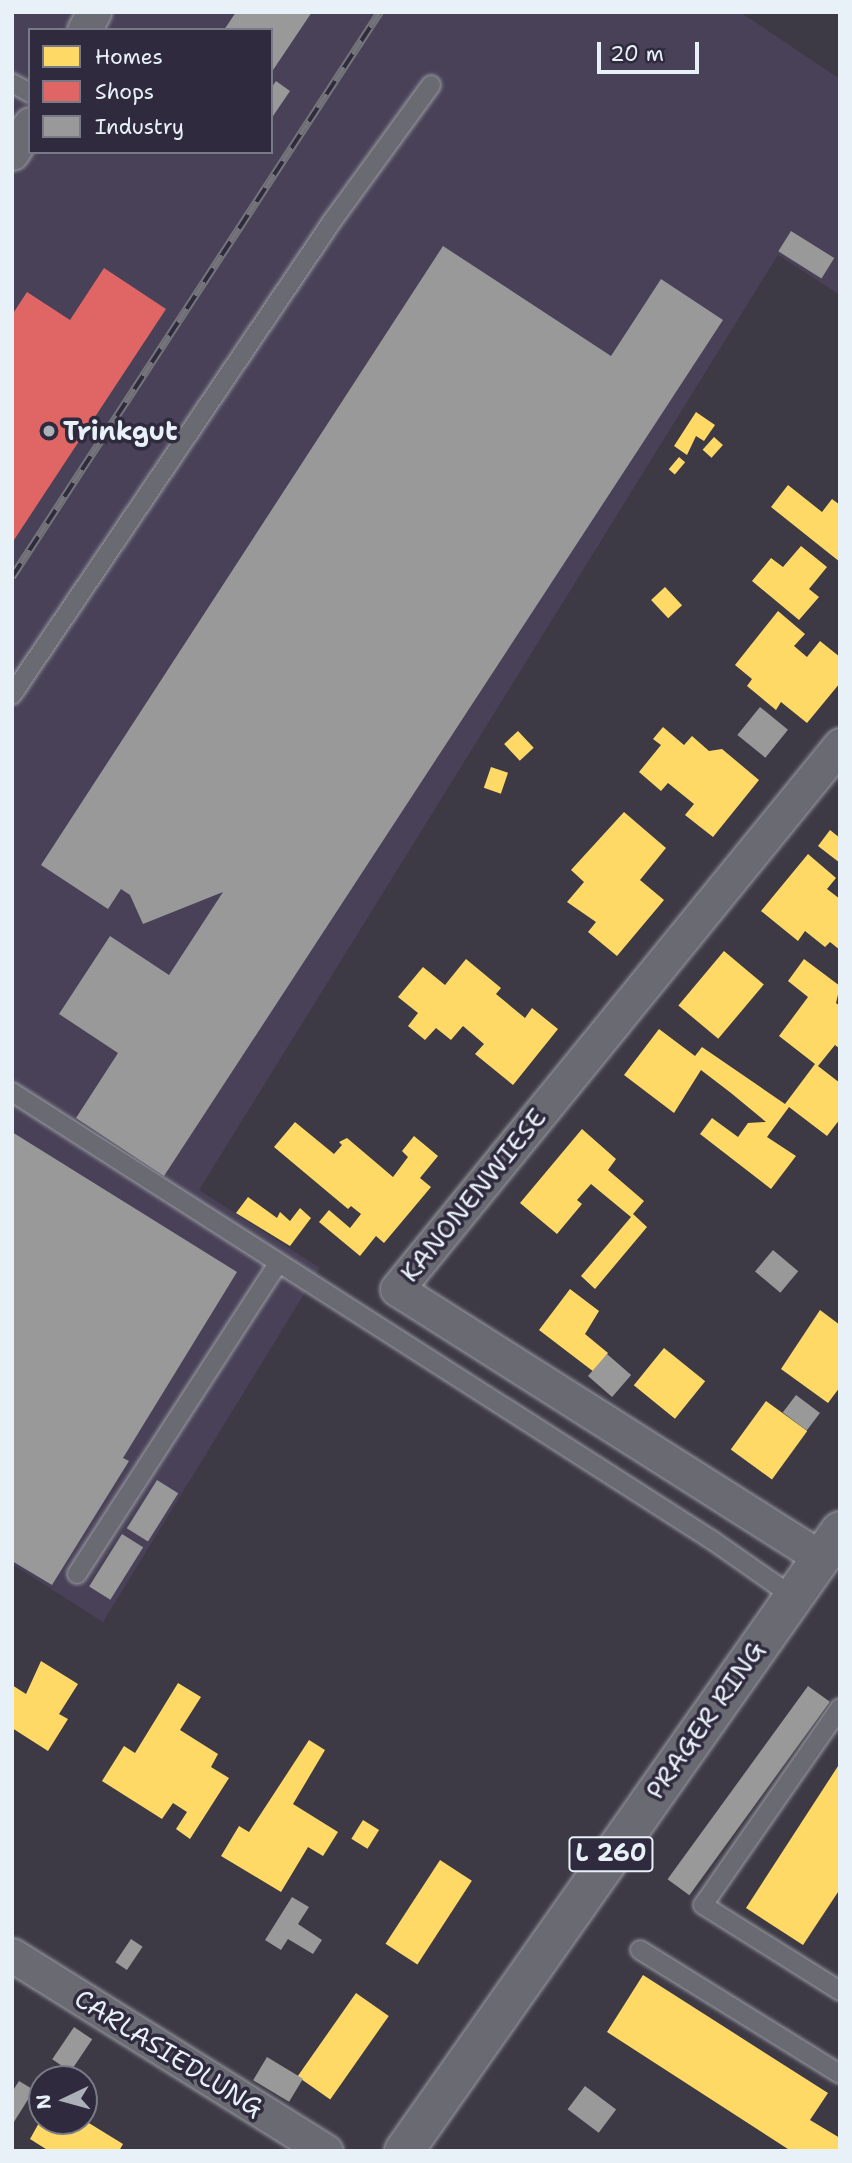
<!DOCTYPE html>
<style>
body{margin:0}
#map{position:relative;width:852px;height:2163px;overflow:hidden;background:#3d3a45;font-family:"Shantell Sans",sans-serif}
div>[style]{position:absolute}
.built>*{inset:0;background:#484157}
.homes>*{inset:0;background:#ffd966;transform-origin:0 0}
.shops>*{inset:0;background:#e06666}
.industry>*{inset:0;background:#999;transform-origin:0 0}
.roads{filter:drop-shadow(0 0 2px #9e9ea5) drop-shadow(0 0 2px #9e9ea5)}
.lane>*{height:18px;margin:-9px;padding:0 9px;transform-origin:9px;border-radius:9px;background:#6a6b72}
.street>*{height:33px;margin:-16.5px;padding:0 16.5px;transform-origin:16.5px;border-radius:16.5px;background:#6a6b72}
.primary>*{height:38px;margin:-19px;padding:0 19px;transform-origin:19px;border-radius:19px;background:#6a6b72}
.rail>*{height:8px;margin-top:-4px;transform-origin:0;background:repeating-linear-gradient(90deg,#2f2a3d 0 16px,#74747a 0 32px);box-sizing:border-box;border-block:2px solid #74747a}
.dots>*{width:19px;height:19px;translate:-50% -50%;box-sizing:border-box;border:4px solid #2f2a3d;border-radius:50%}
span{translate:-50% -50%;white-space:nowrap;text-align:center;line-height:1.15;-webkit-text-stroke:7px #2f2a3d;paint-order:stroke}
.shield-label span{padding:2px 5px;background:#2f2a3d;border:2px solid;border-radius:5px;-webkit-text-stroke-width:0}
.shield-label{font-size:24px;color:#e8f1f8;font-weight:700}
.poi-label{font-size:26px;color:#e8f1f8;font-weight:700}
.left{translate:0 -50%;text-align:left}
.street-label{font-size:26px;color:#e8f1f8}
.frame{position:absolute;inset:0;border:14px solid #e8f1f8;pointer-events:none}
.legend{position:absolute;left:28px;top:28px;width:245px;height:126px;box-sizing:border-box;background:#2f2a3d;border:2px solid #797a88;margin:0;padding:9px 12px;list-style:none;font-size:21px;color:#e8f1f8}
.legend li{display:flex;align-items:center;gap:14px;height:35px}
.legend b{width:35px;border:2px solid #797a88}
.north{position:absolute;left:28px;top:2065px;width:70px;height:70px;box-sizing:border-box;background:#2f2a3d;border:2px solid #797a88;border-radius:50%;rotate:265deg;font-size:19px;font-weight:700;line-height:28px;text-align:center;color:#e8f1f8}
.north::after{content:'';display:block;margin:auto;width:24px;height:32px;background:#acb1b9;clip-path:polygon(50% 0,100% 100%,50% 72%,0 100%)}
.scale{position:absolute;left:597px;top:42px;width:102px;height:32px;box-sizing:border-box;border:4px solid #e8f1f8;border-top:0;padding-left:9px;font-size:21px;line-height:24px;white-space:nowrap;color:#e8f1f8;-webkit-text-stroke:5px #2f2a3d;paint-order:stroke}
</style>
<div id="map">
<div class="built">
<div style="clip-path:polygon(evenodd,12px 12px,740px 12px,840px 79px,840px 295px,778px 255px,199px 1190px,320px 1268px,103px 1622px,12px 1564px,12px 12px,30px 30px,271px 30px,271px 152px,30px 152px,30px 30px)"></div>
</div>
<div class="homes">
<div style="clip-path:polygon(696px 412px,715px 425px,704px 441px,696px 436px,687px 455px,674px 446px)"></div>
<div style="left:714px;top:437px;width:12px;height:17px;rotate:42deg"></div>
<div style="left:679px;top:457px;width:8px;height:16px;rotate:40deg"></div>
<div style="clip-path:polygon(788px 485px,822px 512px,832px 499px,840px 505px,840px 562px,771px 507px)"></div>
<div style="clip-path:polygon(801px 546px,827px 567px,809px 589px,819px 597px,799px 620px,752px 581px,771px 558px,783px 567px)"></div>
<div style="left:665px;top:587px;width:25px;height:19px;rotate:47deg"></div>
<div style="clip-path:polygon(778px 611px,805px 634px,794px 646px,807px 657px,820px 641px,840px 657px,840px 683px,807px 723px,781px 702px,776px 710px,747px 686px,752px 679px,735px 665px)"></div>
<div style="clip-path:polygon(663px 727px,684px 745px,692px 736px,709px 751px,722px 749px,759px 780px,713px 837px,685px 815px,694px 804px,668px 783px,661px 791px,639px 772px,661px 745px,653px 739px)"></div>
<div style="left:518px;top:731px;width:23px;height:19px;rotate:47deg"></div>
<div style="left:491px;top:767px;width:18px;height:22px;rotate:19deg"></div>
<div style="clip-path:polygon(624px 812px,666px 848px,640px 880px,664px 900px,617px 956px,588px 932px,596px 922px,567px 902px,584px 882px,571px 870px)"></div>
<div style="clip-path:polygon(830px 830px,840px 838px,840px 863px,818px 846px)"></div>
<div style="clip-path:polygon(808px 854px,836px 878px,827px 889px,840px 899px,840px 950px,830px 942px,825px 947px,805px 931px,798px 941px,761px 911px)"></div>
<div style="left:724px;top:951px;width:52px;height:71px;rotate:40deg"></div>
<div style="clip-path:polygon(466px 959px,501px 988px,496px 994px,525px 1018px,532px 1008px,558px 1029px,513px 1085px,475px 1054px,484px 1044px,463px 1026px,451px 1040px,436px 1028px,425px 1040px,408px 1026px,418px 1013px,398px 997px,423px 967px,445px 985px)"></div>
<div style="clip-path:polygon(804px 959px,840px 986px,836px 1003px,840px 1006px,840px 1049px,835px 1045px,818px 1066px,840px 1083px,840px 1119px,827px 1136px,789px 1107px,767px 1137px,796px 1156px,771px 1189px,700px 1134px,712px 1118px,738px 1137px,748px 1123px,766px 1122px,731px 1093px,701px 1070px,674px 1113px,624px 1075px,659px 1029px,695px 1056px,702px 1047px,785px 1104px,815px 1064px,779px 1036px,808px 997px,788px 981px)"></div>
<div style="clip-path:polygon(295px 1122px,334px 1154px,342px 1145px,339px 1142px,347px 1138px,393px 1177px,408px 1157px,402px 1151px,414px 1136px,438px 1156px,420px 1178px,431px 1187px,384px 1243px,376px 1236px,360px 1256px,319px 1222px,329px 1210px,350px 1228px,361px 1214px,351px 1206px,348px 1209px,274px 1147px)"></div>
<div style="clip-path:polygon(582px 1129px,616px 1159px,608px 1170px,644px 1201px,633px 1214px,647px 1227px,595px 1289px,581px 1276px,631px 1217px,591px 1184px,577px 1200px,582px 1204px,557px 1234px,520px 1203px)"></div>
<div style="clip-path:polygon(248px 1197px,277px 1218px,280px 1212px,290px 1221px,300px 1208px,311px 1218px,290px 1246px,236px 1213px)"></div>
<div style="clip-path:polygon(570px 1289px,599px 1311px,585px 1334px,608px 1353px,594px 1372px,539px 1330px)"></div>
<div style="clip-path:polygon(820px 1310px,840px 1325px,840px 1387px,828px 1403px,781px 1369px)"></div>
<div style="left:664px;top:1348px;width:53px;height:48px;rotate:39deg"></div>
<div style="left:766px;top:1401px;width:51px;height:60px;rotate:36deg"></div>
<div style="clip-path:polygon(41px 1661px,78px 1684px,59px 1714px,68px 1719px,48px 1751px,12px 1728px,12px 1685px,26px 1694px)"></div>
<div style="clip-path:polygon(178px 1683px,201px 1697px,180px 1730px,218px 1754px,211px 1767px,229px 1778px,190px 1839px,176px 1829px,187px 1812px,173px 1803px,162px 1819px,102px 1781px,124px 1746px,135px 1753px)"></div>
<div style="clip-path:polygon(309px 1740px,325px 1750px,293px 1804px,338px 1832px,323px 1856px,308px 1847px,281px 1892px,221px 1856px,239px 1826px,249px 1832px)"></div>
<div style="clip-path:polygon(840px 1763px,840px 1889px,803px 1945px,746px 1908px)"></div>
<div style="left:363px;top:1820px;width:19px;height:22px;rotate:32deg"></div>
<div style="left:440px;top:1860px;width:38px;height:100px;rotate:33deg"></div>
<div style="clip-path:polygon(643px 1975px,828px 2093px,810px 2120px,840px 2138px,840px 2151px,791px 2151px,607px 2032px)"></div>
<div style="left:356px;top:1993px;width:40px;height:102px;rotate:35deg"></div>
<div style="clip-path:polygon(84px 2120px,123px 2144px,119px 2151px,49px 2151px,30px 2139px,40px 2121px)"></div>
</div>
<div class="shops">
<div style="clip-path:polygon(104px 268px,166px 309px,12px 543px,12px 315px,27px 292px,70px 320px)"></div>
</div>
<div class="industry">
<div style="clip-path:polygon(236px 12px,312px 12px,271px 73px,271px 30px,224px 30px)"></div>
<div style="clip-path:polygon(276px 81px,290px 91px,271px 119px,271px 88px)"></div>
<div style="left:791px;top:231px;width:51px;height:24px;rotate:32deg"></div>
<div style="clip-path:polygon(443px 246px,611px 356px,661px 279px,723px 320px,164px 1176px,76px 1118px,118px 1053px,59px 1014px,110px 936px,169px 975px,223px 892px,143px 924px,130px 895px,121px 889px,108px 909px,41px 865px)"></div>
<div style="left:760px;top:707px;width:36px;height:36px;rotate:39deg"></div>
<div style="clip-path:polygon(12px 1132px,237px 1272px,123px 1458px,129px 1461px,52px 1585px,12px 1561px)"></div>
<div style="left:773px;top:1250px;width:33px;height:28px;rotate:40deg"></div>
<div style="left:607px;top:1354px;width:32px;height:29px;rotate:41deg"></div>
<div style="left:796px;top:1395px;width:30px;height:22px;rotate:37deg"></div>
<div style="left:157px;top:1480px;width:25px;height:57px;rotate:32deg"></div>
<div style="left:122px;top:1534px;width:25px;height:62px;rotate:32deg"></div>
<div style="left:808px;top:1686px;width:27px;height:239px;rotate:36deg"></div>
<div style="clip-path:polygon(292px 1897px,309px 1907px,298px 1924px,322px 1940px,313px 1954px,288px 1939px,281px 1950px,265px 1940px)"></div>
<div style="left:131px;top:1939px;width:14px;height:28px;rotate:34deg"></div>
<div style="left:74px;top:2027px;width:22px;height:39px;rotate:34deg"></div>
<div style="left:267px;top:2057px;width:42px;height:27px;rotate:31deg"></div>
<div style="clip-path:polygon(19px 2081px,34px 2090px,12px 2125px,12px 2092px)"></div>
<div style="left:585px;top:2086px;width:39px;height:29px;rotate:37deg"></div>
</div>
<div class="roads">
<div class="lane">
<div style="left:12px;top:83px;width:21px;rotate:29deg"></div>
<div style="left:12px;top:695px;width:573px;rotate:-55.95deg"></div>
<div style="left:333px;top:220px;width:167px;rotate:-54deg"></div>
<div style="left:12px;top:1092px;width:831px;rotate:32.62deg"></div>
<div style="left:712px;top:1540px;width:98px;rotate:35deg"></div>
<div style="left:77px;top:1574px;width:368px;rotate:-57.1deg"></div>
<div style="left:840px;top:1708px;width:240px;rotate:124.8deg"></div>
<div style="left:703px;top:1905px;width:162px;rotate:32.1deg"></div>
<div style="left:640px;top:1950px;width:235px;rotate:31.8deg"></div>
</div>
<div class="street">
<div style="left:84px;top:30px;width:21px;rotate:-61deg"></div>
<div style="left:12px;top:153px;width:34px;rotate:-58deg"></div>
<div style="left:821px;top:1558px;width:502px;rotate:-147.61deg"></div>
<div style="left:397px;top:1289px;width:702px;rotate:-50.84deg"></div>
<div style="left:12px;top:1955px;width:370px;rotate:32deg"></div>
</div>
<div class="primary">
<div style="left:404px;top:2151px;width:758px;rotate:-54.88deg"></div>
</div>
</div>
<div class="rail">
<div style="left:12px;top:577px;width:674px;rotate:-56.92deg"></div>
</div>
<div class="dots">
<div style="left:49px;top:431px;background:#acb1b9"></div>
</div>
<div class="shield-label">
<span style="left:611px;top:1854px">L 260</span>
</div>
<div class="poi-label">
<span class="left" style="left:63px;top:431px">Trinkgut</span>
</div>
<div class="street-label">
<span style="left:473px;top:1195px;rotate:-51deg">KANONENWIESE</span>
<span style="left:705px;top:1720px;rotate:-55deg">PRAGER RING</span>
<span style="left:169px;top:2053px;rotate:32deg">CARLASIEDLUNG</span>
</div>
<div class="frame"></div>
<ul class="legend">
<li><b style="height:19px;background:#ffd966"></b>Homes</li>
<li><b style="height:19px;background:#e06666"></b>Shops</li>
<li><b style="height:19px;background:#999"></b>Industry</li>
</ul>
<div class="north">N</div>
<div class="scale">20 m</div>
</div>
